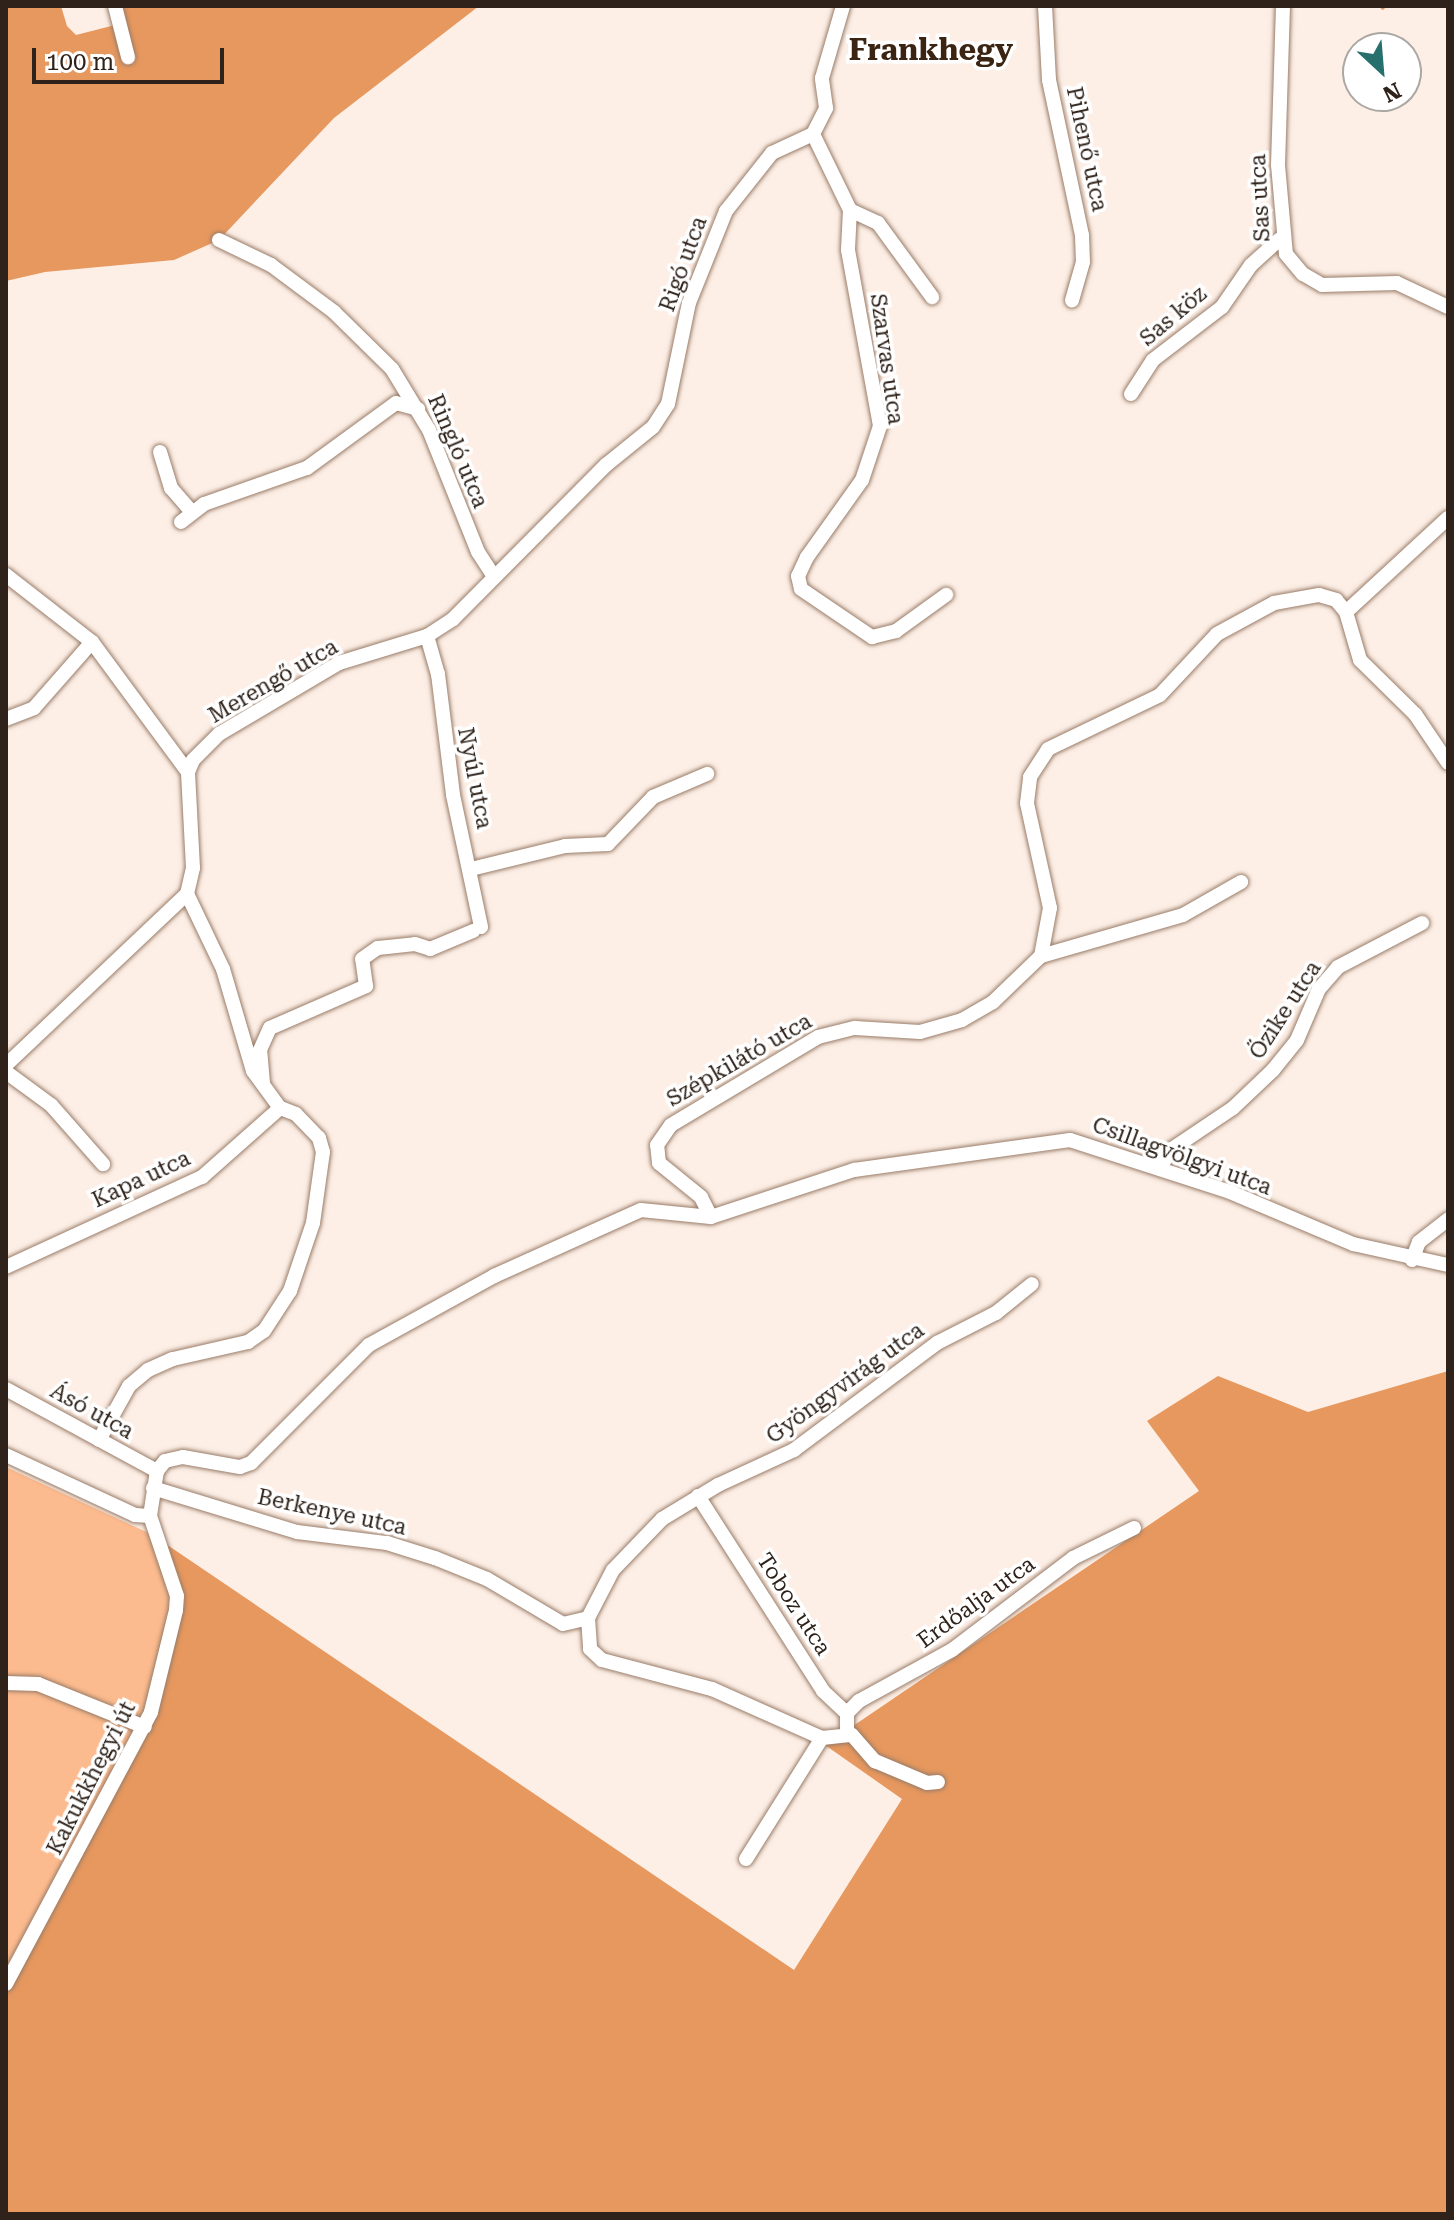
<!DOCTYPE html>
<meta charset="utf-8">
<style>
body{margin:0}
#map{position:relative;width:1454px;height:2220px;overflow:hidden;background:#fdefe6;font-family:"Roboto Serif",serif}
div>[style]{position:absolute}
.green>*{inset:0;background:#fcbb8e}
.forest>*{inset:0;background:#e7985e}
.stream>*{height:4px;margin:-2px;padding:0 2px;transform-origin:2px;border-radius:2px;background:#e6975e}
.roads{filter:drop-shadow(0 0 2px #997c68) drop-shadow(0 0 2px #997c68)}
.minor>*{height:14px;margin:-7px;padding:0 7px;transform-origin:7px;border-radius:7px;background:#fff}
span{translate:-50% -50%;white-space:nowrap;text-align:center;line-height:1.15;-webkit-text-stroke:7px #fff;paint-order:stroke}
.street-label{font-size:22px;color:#2e221a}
.district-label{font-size:30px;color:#3c2412;font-weight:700}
.frame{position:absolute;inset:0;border:8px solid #2e221a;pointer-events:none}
.north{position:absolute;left:1342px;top:32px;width:80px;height:80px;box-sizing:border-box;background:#fff;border:2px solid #aba7a3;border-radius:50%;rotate:154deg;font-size:22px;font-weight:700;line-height:32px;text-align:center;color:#2e221a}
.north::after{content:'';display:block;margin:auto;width:28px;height:36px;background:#26706d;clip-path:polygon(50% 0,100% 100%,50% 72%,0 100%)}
.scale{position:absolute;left:32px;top:48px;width:192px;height:36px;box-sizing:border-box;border:4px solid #2e221a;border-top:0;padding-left:10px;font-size:24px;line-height:28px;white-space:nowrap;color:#2e221a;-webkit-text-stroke:6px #fff;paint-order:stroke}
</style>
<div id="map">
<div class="green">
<div style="clip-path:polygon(6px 1467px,153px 1535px,177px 1596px,151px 1712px,6px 1984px)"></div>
</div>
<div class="forest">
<div style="clip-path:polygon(6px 6px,61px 6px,67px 26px,76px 35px,123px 23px,118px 6px,479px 6px,334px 118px,219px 240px,174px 260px,45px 272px,6px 281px)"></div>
<div style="clip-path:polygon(1448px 1371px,1448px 2214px,6px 2214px,6px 1984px,139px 1737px,176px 1611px,163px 1542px,794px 1970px,902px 1799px,825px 1745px,1199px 1491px,1147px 1421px,1218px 1376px,1308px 1412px)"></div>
</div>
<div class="stream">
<div style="left:1382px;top:6px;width:2px;rotate:63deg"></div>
</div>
<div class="roads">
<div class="minor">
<div style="left:115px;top:6px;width:53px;rotate:75.7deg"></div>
<div style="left:1045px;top:6px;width:74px;rotate:86.9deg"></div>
<div style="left:1049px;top:80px;width:158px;rotate:78deg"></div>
<div style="left:1082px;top:235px;width:27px;rotate:88deg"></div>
<div style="left:1083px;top:262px;width:40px;rotate:106deg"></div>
<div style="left:1283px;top:6px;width:159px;rotate:91.8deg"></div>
<div style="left:1278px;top:165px;width:89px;rotate:84.9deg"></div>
<div style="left:1286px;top:254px;width:26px;rotate:50deg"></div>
<div style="left:1303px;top:274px;width:22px;rotate:30deg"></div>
<div style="left:1322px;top:285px;width:75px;rotate:-1.5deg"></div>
<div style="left:1397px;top:283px;width:56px;rotate:25.2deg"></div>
<div style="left:813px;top:134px;width:85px;rotate:64deg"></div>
<div style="left:850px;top:210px;width:40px;rotate:92.9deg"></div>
<div style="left:848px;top:250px;width:179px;rotate:79.7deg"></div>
<div style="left:880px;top:426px;width:57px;rotate:108.4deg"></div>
<div style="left:862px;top:480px;width:95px;rotate:125.5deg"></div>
<div style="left:807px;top:557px;width:21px;rotate:115deg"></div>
<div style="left:798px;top:576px;width:13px;rotate:77deg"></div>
<div style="left:801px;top:589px;width:86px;rotate:34.1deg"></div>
<div style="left:872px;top:637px;width:25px;rotate:-14deg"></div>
<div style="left:896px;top:631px;width:62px;rotate:-35.8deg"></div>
<div style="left:813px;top:134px;width:29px;rotate:-63deg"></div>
<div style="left:826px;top:108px;width:30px;rotate:-98deg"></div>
<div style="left:822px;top:78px;width:75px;rotate:-73.7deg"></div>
<div style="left:850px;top:210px;width:31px;rotate:25deg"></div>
<div style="left:878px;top:223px;width:92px;rotate:53.9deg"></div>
<div style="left:219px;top:240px;width:58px;rotate:25.7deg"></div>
<div style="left:271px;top:265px;width:79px;rotate:36.7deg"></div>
<div style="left:334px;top:312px;width:81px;rotate:44.5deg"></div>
<div style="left:392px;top:369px;width:71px;rotate:58.8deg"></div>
<div style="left:429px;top:430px;width:131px;rotate:68.1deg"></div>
<div style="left:478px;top:552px;width:27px;rotate:57deg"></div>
<div style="left:1131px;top:394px;width:40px;rotate:-57.1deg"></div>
<div style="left:1153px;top:360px;width:87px;rotate:-37.5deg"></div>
<div style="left:1222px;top:307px;width:51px;rotate:-55.4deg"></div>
<div style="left:1251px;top:265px;width:39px;rotate:-42deg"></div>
<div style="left:160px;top:452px;width:38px;rotate:73deg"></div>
<div style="left:171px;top:488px;width:30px;rotate:49deg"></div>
<div style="left:181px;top:522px;width:29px;rotate:-38deg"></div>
<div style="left:204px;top:504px;width:109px;rotate:-19.3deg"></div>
<div style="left:307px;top:468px;width:110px;rotate:-36.1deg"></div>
<div style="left:396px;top:403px;width:23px;rotate:15deg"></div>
<div style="left:6px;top:575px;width:109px;rotate:37.9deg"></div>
<div style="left:92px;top:642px;width:162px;rotate:53.6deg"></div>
<div style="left:1346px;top:612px;width:50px;rotate:73.7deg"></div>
<div style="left:1360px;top:660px;width:77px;rotate:44.5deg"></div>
<div style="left:1415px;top:714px;width:59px;rotate:56deg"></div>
<div style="left:1346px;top:612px;width:139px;rotate:-42.7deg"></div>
<div style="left:427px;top:636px;width:40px;rotate:74deg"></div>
<div style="left:438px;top:674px;width:122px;rotate:82.9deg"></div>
<div style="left:453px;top:795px;width:135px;rotate:78deg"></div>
<div style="left:6px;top:719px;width:30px;rotate:-21deg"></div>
<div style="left:34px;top:708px;width:88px;rotate:-48.7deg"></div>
<div style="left:471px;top:869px;width:97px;rotate:-13.7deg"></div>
<div style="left:565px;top:846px;width:43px;rotate:-2.7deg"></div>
<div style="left:608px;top:844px;width:65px;rotate:-46.2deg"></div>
<div style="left:653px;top:797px;width:59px;rotate:-23.1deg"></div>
<div style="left:1041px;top:956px;width:148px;rotate:-16.1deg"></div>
<div style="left:1183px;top:915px;width:67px;rotate:-29.6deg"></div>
<div style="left:6px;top:1065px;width:249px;rotate:-43.4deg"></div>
<div style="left:187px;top:894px;width:27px;rotate:-77deg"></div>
<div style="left:193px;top:868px;width:96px;rotate:-93deg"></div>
<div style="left:188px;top:772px;width:13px;rotate:-67deg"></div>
<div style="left:193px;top:760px;width:37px;rotate:-45deg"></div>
<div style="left:219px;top:734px;width:139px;rotate:-30.6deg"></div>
<div style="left:339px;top:663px;width:92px;rotate:-17.1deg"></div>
<div style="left:427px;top:636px;width:31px;rotate:-33deg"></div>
<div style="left:453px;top:619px;width:217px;rotate:-45.2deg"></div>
<div style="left:606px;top:465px;width:60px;rotate:-39deg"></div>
<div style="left:653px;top:427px;width:27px;rotate:-57deg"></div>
<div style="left:668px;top:404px;width:103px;rotate:-78.3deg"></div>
<div style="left:689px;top:303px;width:99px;rotate:-68.1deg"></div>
<div style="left:726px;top:211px;width:74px;rotate:-51.6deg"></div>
<div style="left:772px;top:153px;width:45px;rotate:-24.9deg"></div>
<div style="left:6px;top:1072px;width:56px;rotate:36.3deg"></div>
<div style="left:51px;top:1105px;width:79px;rotate:48.6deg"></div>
<div style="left:263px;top:1083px;width:33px;rotate:-95deg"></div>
<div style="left:260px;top:1050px;width:24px;rotate:-66deg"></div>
<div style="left:270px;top:1028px;width:105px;rotate:-23.6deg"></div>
<div style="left:366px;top:986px;width:27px;rotate:-98deg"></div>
<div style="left:362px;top:959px;width:19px;rotate:-35deg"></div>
<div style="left:378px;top:948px;width:37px;rotate:-6deg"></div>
<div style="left:415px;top:944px;width:16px;rotate:18deg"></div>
<div style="left:430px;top:949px;width:47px;rotate:-22.7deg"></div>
<div style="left:1160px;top:1167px;width:22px;rotate:-56deg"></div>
<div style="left:1172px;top:1149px;width:73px;rotate:-33.9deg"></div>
<div style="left:1233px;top:1108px;width:55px;rotate:-43.5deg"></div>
<div style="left:1273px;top:1070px;width:38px;rotate:-51deg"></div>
<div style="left:1297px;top:1040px;width:56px;rotate:-66.7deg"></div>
<div style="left:1319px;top:989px;width:29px;rotate:-49deg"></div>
<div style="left:1338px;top:967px;width:95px;rotate:-27.6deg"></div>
<div style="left:711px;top:1217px;width:151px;rotate:-18.2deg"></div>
<div style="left:854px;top:1170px;width:218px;rotate:-7.9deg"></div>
<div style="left:1070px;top:1140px;width:168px;rotate:18deg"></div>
<div style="left:1230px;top:1192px;width:134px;rotate:22.9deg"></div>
<div style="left:1353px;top:1244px;width:97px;rotate:12.5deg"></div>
<div style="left:1412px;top:1260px;width:19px;rotate:-69deg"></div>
<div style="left:1419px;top:1242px;width:37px;rotate:-38deg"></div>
<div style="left:6px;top:1267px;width:216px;rotate:-24.7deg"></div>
<div style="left:202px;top:1177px;width:104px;rotate:-41.5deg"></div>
<div style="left:6px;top:1389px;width:172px;rotate:28.5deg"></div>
<div style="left:99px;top:1440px;width:62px;rotate:-60.9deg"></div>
<div style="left:129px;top:1386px;width:25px;rotate:-40deg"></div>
<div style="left:148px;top:1370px;width:27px;rotate:-24deg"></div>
<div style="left:173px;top:1359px;width:77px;rotate:-12.8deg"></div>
<div style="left:248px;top:1342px;width:19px;rotate:-35deg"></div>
<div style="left:264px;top:1331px;width:48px;rotate:-57deg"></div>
<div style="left:290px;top:1291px;width:72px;rotate:-71.3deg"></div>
<div style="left:313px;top:1223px;width:72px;rotate:-82deg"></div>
<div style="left:323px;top:1152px;width:15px;rotate:-106deg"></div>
<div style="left:319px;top:1138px;width:33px;rotate:-134deg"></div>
<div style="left:296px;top:1114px;width:17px;rotate:-159deg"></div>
<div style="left:280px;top:1108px;width:46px;rotate:-126.1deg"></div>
<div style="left:253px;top:1071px;width:106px;rotate:-106.4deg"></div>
<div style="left:223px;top:969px;width:83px;rotate:-115.6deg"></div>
<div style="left:6px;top:1455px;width:142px;rotate:24.9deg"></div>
<div style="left:135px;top:1515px;width:15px;rotate:4deg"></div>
<div style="left:153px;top:1488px;width:151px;rotate:17deg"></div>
<div style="left:297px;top:1532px;width:91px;rotate:7deg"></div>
<div style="left:387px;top:1543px;width:50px;rotate:17.4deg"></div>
<div style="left:435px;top:1558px;width:56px;rotate:22deg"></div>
<div style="left:487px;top:1579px;width:88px;rotate:30.6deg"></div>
<div style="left:563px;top:1624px;width:26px;rotate:-13deg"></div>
<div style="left:588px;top:1618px;width:31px;rotate:86deg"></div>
<div style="left:590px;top:1649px;width:16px;rotate:43deg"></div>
<div style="left:602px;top:1660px;width:114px;rotate:14.8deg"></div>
<div style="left:712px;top:1689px;width:120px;rotate:24deg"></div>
<div style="left:698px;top:1496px;width:232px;rotate:57.3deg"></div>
<div style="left:823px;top:1691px;width:33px;rotate:43deg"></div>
<div style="left:847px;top:1713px;width:21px;rotate:90deg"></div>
<div style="left:588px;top:1618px;width:54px;rotate:-62.5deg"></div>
<div style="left:613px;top:1570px;width:71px;rotate:-46.1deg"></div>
<div style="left:662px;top:1519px;width:66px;rotate:-31.3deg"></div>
<div style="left:718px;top:1485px;width:84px;rotate:-24.7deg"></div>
<div style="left:794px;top:1450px;width:179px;rotate:-36.8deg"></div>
<div style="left:937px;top:1343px;width:66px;rotate:-27deg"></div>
<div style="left:996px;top:1313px;width:46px;rotate:-38.9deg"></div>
<div style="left:6px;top:1683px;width:32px;rotate:2deg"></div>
<div style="left:38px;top:1684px;width:115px;rotate:21.9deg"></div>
<div style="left:847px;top:1713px;width:17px;rotate:-45deg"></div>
<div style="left:859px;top:1701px;width:106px;rotate:-28.7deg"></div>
<div style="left:952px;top:1650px;width:152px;rotate:-37.2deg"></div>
<div style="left:1073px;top:1558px;width:68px;rotate:-26.2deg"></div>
<div style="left:746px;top:1859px;width:143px;rotate:-57.9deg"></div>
<div style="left:822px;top:1738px;width:30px;rotate:-6deg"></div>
<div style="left:852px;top:1735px;width:35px;rotate:49deg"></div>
<div style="left:875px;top:1761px;width:56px;rotate:22.9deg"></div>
<div style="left:927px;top:1783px;width:11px;rotate:-5deg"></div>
<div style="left:6px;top:1984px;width:308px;rotate:-61.9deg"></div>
<div style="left:151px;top:1712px;width:105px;rotate:-76.2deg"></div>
<div style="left:176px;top:1610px;width:14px;rotate:-86deg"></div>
<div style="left:177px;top:1596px;width:84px;rotate:-108.6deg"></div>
<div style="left:150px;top:1516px;width:46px;rotate:-81.2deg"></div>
<div style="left:157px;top:1471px;width:13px;rotate:-51deg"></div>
<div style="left:165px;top:1461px;width:18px;rotate:-13deg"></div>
<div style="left:183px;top:1457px;width:58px;rotate:10deg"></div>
<div style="left:240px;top:1467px;width:12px;rotate:-20deg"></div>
<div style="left:251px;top:1463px;width:167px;rotate:-45deg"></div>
<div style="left:369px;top:1345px;width:143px;rotate:-28.9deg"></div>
<div style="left:494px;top:1276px;width:161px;rotate:-24.2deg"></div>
<div style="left:641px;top:1210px;width:70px;rotate:5.7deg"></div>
<div style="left:711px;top:1217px;width:22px;rotate:-117deg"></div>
<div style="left:701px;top:1197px;width:54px;rotate:-141deg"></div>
<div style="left:659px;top:1163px;width:18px;rotate:-96deg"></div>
<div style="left:657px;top:1145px;width:24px;rotate:-55deg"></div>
<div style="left:671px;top:1125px;width:171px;rotate:-30.9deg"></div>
<div style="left:818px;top:1037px;width:38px;rotate:-14deg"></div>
<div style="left:855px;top:1028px;width:65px;rotate:3.5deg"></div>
<div style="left:920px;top:1032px;width:44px;rotate:-15.9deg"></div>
<div style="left:962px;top:1020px;width:36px;rotate:-30deg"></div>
<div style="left:993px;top:1002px;width:66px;rotate:-43.8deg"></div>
<div style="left:1041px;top:956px;width:49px;rotate:-79.4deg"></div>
<div style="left:1050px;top:908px;width:107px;rotate:-102.4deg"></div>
<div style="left:1027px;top:803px;width:26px;rotate:-83deg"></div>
<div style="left:1030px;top:777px;width:33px;rotate:-57deg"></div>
<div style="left:1048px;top:749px;width:124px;rotate:-25.7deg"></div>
<div style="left:1160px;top:695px;width:83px;rotate:-46.9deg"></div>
<div style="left:1217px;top:634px;width:65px;rotate:-28.5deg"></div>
<div style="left:1274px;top:603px;width:46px;rotate:-10.1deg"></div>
<div style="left:1319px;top:595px;width:18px;rotate:16deg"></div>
<div style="left:1336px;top:600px;width:16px;rotate:50deg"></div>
</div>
</div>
<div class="street-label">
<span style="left:1087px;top:149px;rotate:78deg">Pihenő utca</span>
<span style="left:1260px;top:198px;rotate:-93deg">Sas utca</span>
<span style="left:683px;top:264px;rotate:-70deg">Rigó utca</span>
<span style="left:1173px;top:316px;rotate:-40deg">Sas köz</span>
<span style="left:887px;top:359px;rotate:82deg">Szarvas utca</span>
<span style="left:458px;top:451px;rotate:67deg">Ringló utca</span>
<span style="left:273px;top:681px;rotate:-30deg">Merengő utca</span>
<span style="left:475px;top:778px;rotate:79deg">Nyúl utca</span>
<span style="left:1285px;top:1010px;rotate:-57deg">Őzike utca</span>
<span style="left:739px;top:1060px;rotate:-30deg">Szépkilátó utca</span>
<span style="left:1182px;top:1156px;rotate:20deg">Csillagvölgyi utca</span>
<span style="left:141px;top:1179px;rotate:-25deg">Kapa utca</span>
<span style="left:845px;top:1383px;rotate:-36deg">Gyöngyvirág utca</span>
<span style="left:92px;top:1411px;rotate:29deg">Ásó utca</span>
<span style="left:332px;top:1512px;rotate:12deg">Berkenye utca</span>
<span style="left:976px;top:1602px;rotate:-36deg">Erdőalja utca</span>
<span style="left:794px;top:1604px;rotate:57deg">Toboz utca</span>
<span style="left:91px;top:1778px;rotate:-63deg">Kakukkhegyi út</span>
</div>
<div class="district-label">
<span style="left:931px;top:50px">Frankhegy</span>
</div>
<div class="frame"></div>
<div class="north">N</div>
<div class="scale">100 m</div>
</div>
